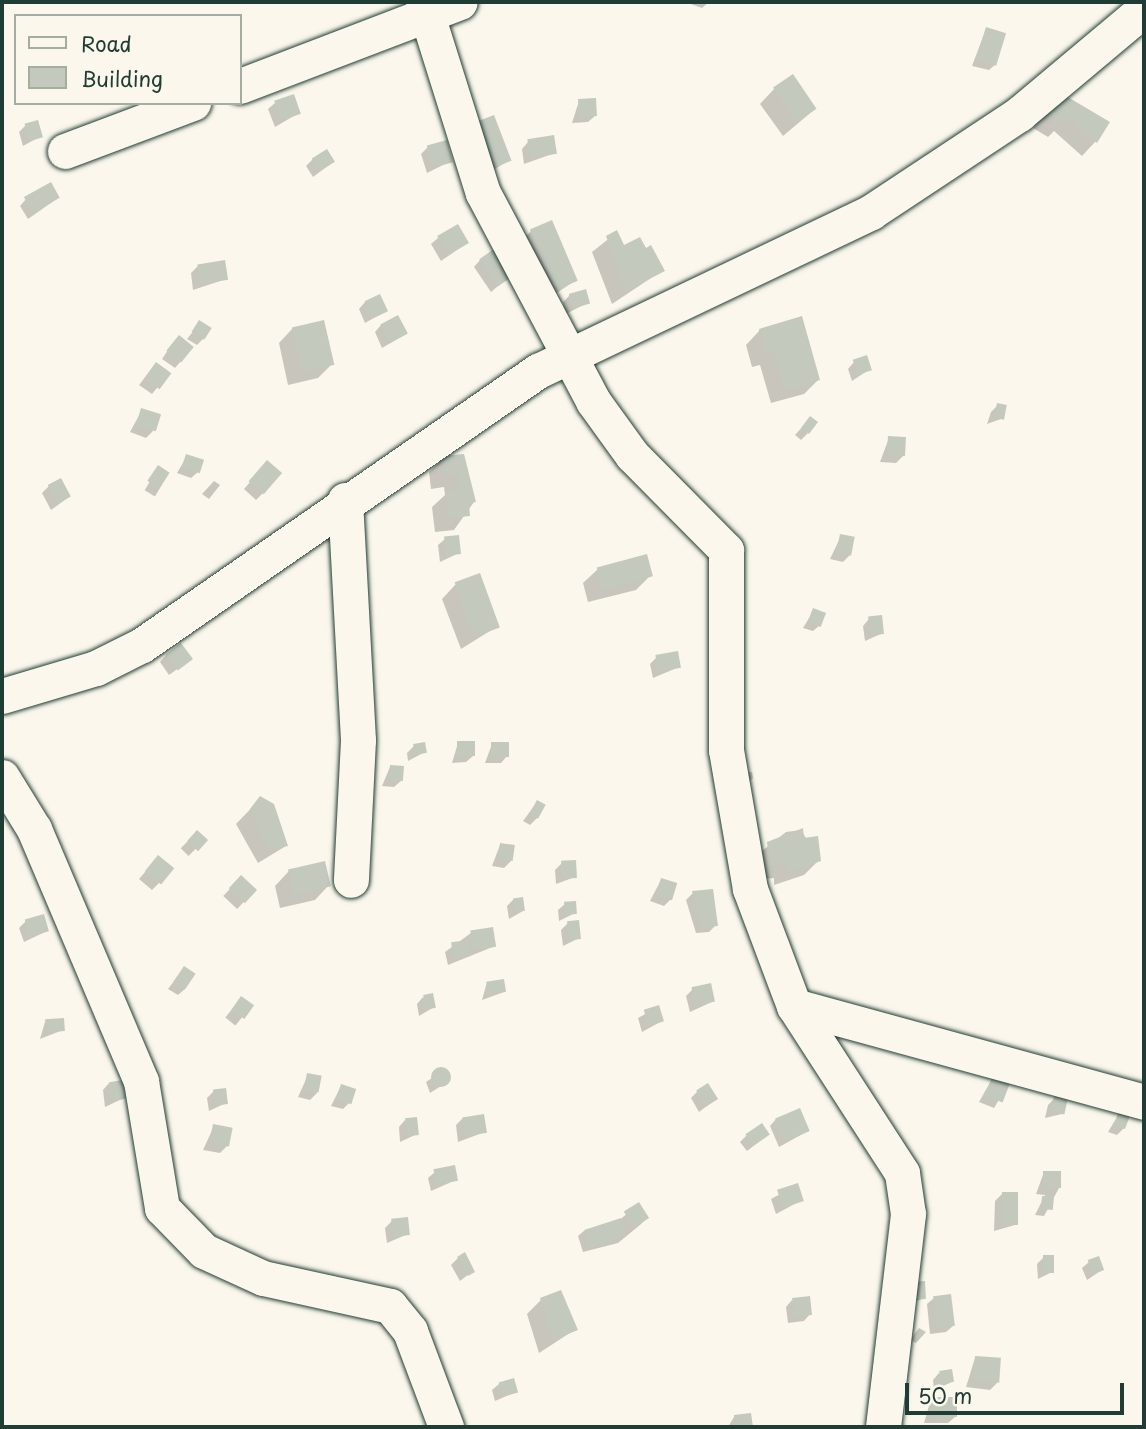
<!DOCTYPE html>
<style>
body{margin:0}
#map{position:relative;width:1146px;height:1429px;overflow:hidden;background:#fbf7ec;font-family:"Playpen Sans",sans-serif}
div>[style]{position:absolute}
.shadow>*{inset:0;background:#0003;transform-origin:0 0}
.building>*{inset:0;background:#c4c9be;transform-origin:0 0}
.round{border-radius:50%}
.roads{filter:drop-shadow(0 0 2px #1f3d34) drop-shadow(0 0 2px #1f3d34)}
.minor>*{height:35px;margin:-17.5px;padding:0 17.5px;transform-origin:17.5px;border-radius:17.5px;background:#fbf7ec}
span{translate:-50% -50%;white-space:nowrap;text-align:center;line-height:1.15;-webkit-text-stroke:6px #fbf7ec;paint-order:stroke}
.frame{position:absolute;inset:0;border:4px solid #1f3d34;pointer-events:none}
.legend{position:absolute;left:14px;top:14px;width:228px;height:91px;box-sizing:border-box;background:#fbf7ec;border:2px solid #a3ada2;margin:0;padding:9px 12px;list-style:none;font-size:21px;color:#1f3d34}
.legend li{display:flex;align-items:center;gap:14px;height:35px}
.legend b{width:35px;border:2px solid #a3ada2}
.scale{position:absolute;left:905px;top:1383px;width:219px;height:32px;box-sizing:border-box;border:4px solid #1f3d34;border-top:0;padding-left:9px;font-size:21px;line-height:24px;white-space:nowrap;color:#1f3d34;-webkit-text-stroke:5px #fbf7ec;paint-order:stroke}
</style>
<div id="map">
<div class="shadow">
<div style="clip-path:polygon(685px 2px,709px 2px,702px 8px)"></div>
<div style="clip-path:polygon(986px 29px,996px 64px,989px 70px,972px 66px)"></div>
<div style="clip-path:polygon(774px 89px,815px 109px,783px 136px,760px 104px)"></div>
<div style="clip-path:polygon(1061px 95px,1096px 141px,1082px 156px,1054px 131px,1048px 137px,1033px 128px)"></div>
<div style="clip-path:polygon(579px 101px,595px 116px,588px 122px,572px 123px)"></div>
<div style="clip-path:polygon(275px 103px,299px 113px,275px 127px,268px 109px)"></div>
<div style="clip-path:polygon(26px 125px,41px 136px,23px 146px,19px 132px)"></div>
<div style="clip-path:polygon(471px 129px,510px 160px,488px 173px)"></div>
<div style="clip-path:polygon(528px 142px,555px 153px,524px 164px,522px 149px)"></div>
<div style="clip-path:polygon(428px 147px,451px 161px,427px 173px,421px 154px)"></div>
<div style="clip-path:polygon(313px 159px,333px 162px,313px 177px,306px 166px)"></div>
<div style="clip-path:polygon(58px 198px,28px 219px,20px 206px,26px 199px)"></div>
<div style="clip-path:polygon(531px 231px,576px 280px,542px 303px,517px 245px)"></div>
<div style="clip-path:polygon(616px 233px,624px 247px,663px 270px,612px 304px,592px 252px)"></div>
<div style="clip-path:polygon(438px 238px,467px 243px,441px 261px,431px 244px)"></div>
<div style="clip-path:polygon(480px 260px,510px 276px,491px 292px,474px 267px)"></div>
<div style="clip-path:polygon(198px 266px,226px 279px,193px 290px,191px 273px)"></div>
<div style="clip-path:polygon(570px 295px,589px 302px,566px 314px,563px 302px)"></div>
<div style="clip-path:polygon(365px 302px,386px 311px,365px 323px,359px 309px)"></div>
<div style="clip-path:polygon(200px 323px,203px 339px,197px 345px,187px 339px)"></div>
<div style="clip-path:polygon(381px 325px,406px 334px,382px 348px,375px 332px)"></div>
<div style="clip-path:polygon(293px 328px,332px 364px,318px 378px,288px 385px,279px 343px)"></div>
<div style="clip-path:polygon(760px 330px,818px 380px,804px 394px,771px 403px,760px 365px,752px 367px,746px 345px)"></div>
<div style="clip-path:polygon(172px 344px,181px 361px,175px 368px,162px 359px)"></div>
<div style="clip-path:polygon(854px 362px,870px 369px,852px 381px,848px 369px)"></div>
<div style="clip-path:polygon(150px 371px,169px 373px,152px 394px,139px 385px)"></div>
<div style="clip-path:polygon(998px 405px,1001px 419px,987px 424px,991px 412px)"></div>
<div style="clip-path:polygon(142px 410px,153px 431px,146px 438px,130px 432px)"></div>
<div style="clip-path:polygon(804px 425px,808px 433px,801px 440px,795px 435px)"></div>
<div style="clip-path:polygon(889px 438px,903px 456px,896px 463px,880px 462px)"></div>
<div style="clip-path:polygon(187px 456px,198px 472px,191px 478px,177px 473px)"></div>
<div style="clip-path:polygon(463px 456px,474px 502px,454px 530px,435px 532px,432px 507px,445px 495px,444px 487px,431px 489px,429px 472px,444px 458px)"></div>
<div style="left:158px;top:468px;width:12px;height:26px;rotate:31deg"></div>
<div style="clip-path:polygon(261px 469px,263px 493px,256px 500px,244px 489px)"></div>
<div style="clip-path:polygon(214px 481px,220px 485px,209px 499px,202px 494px)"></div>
<div style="clip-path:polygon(49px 486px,69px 497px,51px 510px,42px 493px)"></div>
<div style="clip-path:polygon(841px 536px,850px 555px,843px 562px,830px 559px)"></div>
<div style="clip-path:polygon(445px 539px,459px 553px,440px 562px,438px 545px)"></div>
<div style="clip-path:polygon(598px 569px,651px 575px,636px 590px,588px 602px,583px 583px)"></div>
<div style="clip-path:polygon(456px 584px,498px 626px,461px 649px,442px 599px)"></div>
<div style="clip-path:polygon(814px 610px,820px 625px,813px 631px,803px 628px)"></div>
<div style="clip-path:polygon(869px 619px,883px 633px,865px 641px,863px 626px)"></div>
<div style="clip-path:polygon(166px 655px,191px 659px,169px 675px,160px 662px)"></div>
<div style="clip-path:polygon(657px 657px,679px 667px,653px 678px,650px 664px)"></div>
<div style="clip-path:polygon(458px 743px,473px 756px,466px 762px,452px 763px)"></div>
<div style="clip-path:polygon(492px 744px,507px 756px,501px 763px,485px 763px)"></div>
<div style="clip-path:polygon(414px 746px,425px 752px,408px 761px,407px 753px)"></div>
<div style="clip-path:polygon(390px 767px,401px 781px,394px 787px,382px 786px)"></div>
<div style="clip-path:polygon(752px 772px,753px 778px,746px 785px,745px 773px)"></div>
<div style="clip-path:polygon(261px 798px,286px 846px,258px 863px,236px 824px)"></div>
<div style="clip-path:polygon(537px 802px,537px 818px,530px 825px,523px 821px)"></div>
<div style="clip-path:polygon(801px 830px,819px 860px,804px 875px,774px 885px,774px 878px,756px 880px,753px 858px,786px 832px)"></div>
<div style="left:197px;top:832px;width:11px;height:23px;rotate:45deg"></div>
<div style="clip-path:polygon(500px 845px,511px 861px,504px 868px,492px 866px)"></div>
<div style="clip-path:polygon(562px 863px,575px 877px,556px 884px,555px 870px)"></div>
<div style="clip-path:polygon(152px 864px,159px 883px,152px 890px,139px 879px)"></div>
<div style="clip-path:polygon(289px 871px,329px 885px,315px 900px,280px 908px,275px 886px)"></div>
<div style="left:241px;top:877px;width:19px;height:26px;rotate:43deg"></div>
<div style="clip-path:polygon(661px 880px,671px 899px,664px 906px,650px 901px)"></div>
<div style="clip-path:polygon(693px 893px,716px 925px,709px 932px,696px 933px,686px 900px)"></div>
<div style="clip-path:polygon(514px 899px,523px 911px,509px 919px,507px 906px)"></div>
<div style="clip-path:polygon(565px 904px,575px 913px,559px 921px,558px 910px)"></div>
<div style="clip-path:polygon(26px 921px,47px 931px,24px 942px,19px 928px)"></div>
<div style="clip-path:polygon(568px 923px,579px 938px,563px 946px,561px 930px)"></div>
<div style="clip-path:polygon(471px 933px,495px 946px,448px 965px,445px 952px)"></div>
<div style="clip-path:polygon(184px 968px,185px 989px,178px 995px,168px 989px)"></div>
<div style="clip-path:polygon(487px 982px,504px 992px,482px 1000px)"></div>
<div style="clip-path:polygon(693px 989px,714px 1001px,690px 1012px,686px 996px)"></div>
<div style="clip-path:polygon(423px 997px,434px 1007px,419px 1016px,417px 1004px)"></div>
<div style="left:241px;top:998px;width:13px;height:25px;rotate:39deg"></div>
<div style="clip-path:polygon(658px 1007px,662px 1021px,642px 1032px,638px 1018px)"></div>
<div style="clip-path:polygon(45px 1022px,63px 1030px,40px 1039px)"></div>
<div style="clip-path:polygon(444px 1070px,449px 1081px,430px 1093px,426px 1082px)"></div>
<div style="clip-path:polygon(308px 1075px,317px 1093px,310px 1100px,298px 1097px)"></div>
<div style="clip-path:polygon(992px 1079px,1008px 1085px,994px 1108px,979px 1102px)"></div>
<div style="clip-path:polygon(109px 1083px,124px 1098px,105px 1107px,103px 1090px)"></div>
<div style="clip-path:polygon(341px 1086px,350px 1102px,343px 1109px,331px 1106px)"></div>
<div style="clip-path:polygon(214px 1091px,226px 1103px,209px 1111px,207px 1098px)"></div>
<div style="clip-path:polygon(697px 1092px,716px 1099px,699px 1112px,691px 1098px)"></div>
<div style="clip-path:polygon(1055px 1098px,1062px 1114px,1045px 1118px,1048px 1105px)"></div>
<div style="clip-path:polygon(1120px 1112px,1124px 1128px,1117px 1135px,1108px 1132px)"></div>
<div style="clip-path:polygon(463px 1118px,485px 1132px,458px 1142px,456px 1125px)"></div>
<div style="clip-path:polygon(776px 1119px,808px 1131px,779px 1147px,770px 1126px)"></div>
<div style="clip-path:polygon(405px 1120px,417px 1134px,400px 1142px,399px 1127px)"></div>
<div style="clip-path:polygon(214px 1126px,227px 1146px,220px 1153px,203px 1150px)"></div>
<div style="clip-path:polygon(747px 1135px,768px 1135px,747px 1151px,740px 1142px)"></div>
<div style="clip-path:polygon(435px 1172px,456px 1180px,431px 1191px,428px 1178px)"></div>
<div style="clip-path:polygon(1044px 1172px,1059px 1188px,1044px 1216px,1035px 1215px,1045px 1195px,1036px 1194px)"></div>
<div style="clip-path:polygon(797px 1185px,802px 1200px,776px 1214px,771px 1199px)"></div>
<div style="clip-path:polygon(1002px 1194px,1015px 1225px,994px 1231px,995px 1201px)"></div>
<div style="clip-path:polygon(638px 1205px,647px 1218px,640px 1225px,618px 1243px,583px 1252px,578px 1236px,585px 1230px,618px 1221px)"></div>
<div style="clip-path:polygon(392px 1221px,408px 1234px,387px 1243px,385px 1228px)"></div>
<div style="clip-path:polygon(1044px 1257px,1054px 1271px,1038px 1279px,1037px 1264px)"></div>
<div style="clip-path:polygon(458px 1258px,473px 1271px,460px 1281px,451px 1265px)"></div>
<div style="clip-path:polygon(1089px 1262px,1102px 1270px,1087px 1280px,1082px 1268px)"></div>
<div style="clip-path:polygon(900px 1291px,925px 1298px,901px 1306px)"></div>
<div style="clip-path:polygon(934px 1298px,953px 1326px,946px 1332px,930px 1334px,927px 1304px)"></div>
<div style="clip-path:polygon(541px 1300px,576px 1329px,539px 1353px,527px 1314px)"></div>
<div style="clip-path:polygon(792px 1300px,810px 1314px,804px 1321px,788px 1323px,786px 1307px)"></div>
<div style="clip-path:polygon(919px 1328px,926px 1332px,916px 1343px,910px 1340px)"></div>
<div style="clip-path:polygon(975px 1358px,997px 1383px,990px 1390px,966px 1387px)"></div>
<div style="clip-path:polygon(939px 1373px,952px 1382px,934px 1390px,933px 1380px)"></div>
<div style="clip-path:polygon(499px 1384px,516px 1392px,495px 1401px,492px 1390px)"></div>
<div style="clip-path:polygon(931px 1399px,955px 1417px,948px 1423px,924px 1423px)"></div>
<div style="clip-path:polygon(750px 1415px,751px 1427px,728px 1427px,734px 1417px)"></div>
</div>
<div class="building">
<div style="left:986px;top:27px;width:21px;height:34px;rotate:17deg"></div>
<div style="left:793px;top:74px;width:42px;height:24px;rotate:56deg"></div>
<div style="clip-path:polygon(1061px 93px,1110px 122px,1097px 143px,1068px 116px,1064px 124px,1046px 113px)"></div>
<div style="left:294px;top:94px;width:21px;height:21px;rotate:71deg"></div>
<div style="left:596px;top:98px;width:18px;height:18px;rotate:87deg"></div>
<div style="left:494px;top:115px;width:49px;height:18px;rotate:69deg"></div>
<div style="left:38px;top:120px;width:18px;height:14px;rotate:74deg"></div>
<div style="left:554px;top:135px;width:19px;height:27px;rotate:81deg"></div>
<div style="left:447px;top:140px;width:23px;height:21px;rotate:75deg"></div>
<div style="left:327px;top:149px;width:15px;height:18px;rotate:58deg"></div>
<div style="left:51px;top:182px;width:18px;height:31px;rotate:61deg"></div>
<div style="left:552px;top:220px;width:66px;height:24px;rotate:67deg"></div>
<div style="left:458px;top:224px;width:22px;height:24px;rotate:60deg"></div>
<div style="clip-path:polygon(617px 230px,624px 245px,640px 237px,646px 248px,651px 245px,665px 271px,626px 291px,606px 236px)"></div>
<div style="left:494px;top:249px;width:33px;height:18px;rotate:55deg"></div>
<div style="left:225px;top:260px;width:20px;height:28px;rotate:81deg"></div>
<div style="left:586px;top:289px;width:15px;height:18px;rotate:74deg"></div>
<div style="left:380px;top:294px;width:19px;height:17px;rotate:65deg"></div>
<div style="left:398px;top:315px;width:21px;height:20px;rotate:62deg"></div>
<div style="clip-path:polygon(802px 316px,820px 380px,785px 390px,774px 351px,766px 353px,759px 329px)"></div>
<div style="left:199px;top:320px;width:15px;height:14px;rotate:32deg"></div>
<div style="left:324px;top:320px;width:46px;height:33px;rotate:77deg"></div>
<div style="left:179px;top:335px;width:19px;height:20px;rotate:39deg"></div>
<div style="left:867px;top:355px;width:16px;height:15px;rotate:72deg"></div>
<div style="left:156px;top:362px;width:19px;height:20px;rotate:36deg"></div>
<div style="left:997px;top:403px;width:10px;height:15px;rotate:11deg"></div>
<div style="left:141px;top:408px;width:21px;height:18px;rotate:17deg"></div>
<div style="left:810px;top:416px;width:10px;height:15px;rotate:37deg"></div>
<div style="left:888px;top:436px;width:18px;height:19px;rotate:3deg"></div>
<div style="left:186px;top:454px;width:19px;height:14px;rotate:18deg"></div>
<div style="clip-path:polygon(464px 454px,476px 502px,469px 503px,470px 516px,449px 518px,446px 491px,459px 490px,458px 474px,445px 475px,443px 456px)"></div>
<div style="left:267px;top:460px;width:20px;height:28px;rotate:41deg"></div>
<div style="left:158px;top:465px;width:14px;height:19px;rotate:34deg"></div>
<div style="left:61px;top:478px;width:21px;height:15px;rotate:62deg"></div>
<div style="left:840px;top:534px;width:15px;height:19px;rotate:11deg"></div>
<div style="left:459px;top:535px;width:19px;height:15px;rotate:84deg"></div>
<div style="left:647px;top:554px;width:23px;height:52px;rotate:75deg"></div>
<div style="left:480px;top:573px;width:58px;height:27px;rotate:70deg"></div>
<div style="left:813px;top:608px;width:14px;height:15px;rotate:21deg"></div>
<div style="left:882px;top:615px;width:19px;height:14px;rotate:84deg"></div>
<div style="left:181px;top:643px;width:20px;height:19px;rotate:53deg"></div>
<div style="left:678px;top:651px;width:17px;height:23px;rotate:80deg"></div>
<div style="left:475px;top:741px;width:15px;height:18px;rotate:90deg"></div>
<div style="left:425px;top:742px;width:11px;height:12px;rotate:80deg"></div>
<div style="left:491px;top:742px;width:18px;height:15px"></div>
<div style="left:390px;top:765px;width:14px;height:15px;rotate:4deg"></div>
<div style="clip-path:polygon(260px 796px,274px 804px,288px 846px,273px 849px,265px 843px,250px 809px)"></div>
<div style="left:537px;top:800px;width:10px;height:16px;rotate:29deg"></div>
<div style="clip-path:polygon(803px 828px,804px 838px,818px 836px,821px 861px,788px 872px,787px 864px,770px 866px,767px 842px)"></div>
<div style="left:197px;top:830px;width:15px;height:15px;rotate:42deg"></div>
<div style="left:500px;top:843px;width:15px;height:16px;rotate:8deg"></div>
<div style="left:158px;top:855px;width:21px;height:21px;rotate:39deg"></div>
<div style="left:576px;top:860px;width:18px;height:15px;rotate:87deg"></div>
<div style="left:325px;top:861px;width:26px;height:38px;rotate:77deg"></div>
<div style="left:241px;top:875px;width:22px;height:18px;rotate:43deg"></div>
<div style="left:661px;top:878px;width:17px;height:18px;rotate:17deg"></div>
<div style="clip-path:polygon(713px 889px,718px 926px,702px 927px,692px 891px)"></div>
<div style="left:523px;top:897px;width:14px;height:10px;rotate:82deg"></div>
<div style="left:576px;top:901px;width:13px;height:12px;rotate:86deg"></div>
<div style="left:44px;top:914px;width:18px;height:20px;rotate:74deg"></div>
<div style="left:579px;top:920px;width:19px;height:12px;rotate:84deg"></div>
<div style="left:493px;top:927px;width:20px;height:23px;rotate:81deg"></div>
<div style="left:469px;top:940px;width:16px;height:18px;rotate:83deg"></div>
<div style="left:184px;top:966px;width:14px;height:19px;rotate:34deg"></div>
<div style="left:504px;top:979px;width:13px;height:18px;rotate:81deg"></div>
<div style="left:711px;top:983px;width:19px;height:20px;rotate:78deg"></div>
<div style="left:433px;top:993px;width:15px;height:10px;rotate:79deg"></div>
<div style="left:241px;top:996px;width:16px;height:17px;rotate:35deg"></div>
<div style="left:659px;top:1005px;width:17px;height:16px;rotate:73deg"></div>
<div style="left:64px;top:1018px;width:13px;height:19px;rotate:86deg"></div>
<div class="round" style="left:431px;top:1067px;width:20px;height:20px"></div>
<div style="left:307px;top:1073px;width:15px;height:17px;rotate:11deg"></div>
<div style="left:992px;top:1077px;width:19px;height:20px;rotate:21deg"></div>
<div style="left:123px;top:1080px;width:19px;height:14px;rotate:81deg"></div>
<div style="left:708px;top:1083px;width:19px;height:14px;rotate:58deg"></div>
<div style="left:341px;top:1084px;width:16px;height:16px;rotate:18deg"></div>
<div style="left:226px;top:1088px;width:16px;height:13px;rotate:83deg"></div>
<div style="left:1054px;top:1096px;width:14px;height:16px;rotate:12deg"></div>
<div style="left:800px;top:1108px;width:25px;height:27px;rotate:67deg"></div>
<div style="clip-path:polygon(1119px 1110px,1131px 1113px,1125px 1129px,1114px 1126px)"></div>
<div style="left:484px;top:1114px;width:19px;height:22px;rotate:81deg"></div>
<div style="left:417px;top:1117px;width:18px;height:12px;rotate:84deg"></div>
<div style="left:762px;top:1123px;width:14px;height:20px;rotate:56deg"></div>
<div style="left:213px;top:1124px;width:20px;height:19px;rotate:11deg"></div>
<div style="left:455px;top:1165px;width:16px;height:22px;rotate:79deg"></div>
<div style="left:1043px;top:1171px;width:18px;height:17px"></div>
<div style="left:798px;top:1183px;width:19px;height:22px;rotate:72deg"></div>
<div style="left:1002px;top:1192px;width:16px;height:33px"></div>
<div style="left:1042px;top:1196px;width:12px;height:13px;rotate:5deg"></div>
<div style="left:639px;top:1202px;width:19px;height:18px;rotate:58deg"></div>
<div style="left:408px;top:1217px;width:18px;height:17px;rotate:84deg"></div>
<div style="left:621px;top:1218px;width:19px;height:38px;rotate:72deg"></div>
<div style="clip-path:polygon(465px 1252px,475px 1272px,468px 1276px,457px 1257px)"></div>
<div style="left:1043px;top:1255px;width:11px;height:18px"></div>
<div style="left:1099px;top:1256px;width:15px;height:12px;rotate:70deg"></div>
<div style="left:925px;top:1281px;width:18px;height:19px;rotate:87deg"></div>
<div style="clip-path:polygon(561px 1290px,578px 1330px,553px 1340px,540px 1298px)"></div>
<div style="left:951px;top:1294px;width:32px;height:18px;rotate:83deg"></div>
<div style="left:810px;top:1296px;width:19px;height:18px;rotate:84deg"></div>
<div style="left:975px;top:1356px;width:26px;height:25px;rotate:4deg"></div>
<div style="left:952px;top:1369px;width:13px;height:13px;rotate:81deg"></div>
<div style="left:514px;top:1378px;width:15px;height:16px;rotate:74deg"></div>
<div style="left:931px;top:1397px;width:26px;height:20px"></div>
<div style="clip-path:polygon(751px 1413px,753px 1427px,735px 1427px,734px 1415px)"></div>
</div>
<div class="roads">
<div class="minor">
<div style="left:423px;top:2px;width:200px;rotate:72.6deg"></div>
<div style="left:483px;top:193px;width:235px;rotate:62.1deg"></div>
<div style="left:593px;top:401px;width:67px;rotate:54.2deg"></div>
<div style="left:632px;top:455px;width:134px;rotate:45.3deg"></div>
<div style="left:726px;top:550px;width:200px;rotate:90deg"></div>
<div style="left:726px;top:750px;width:141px;rotate:80.2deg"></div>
<div style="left:750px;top:889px;width:125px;rotate:69.4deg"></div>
<div style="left:794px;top:1006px;width:199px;rotate:57.1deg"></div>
<div style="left:902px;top:1173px;width:41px;rotate:81.7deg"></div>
<div style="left:908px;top:1214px;width:214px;rotate:96.7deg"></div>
<div style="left:240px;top:86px;width:235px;rotate:-20.9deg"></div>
<div style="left:65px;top:151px;width:137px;rotate:-20.6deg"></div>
<div style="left:345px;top:500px;width:240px;rotate:86.9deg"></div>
<div style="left:358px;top:740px;width:140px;rotate:92.9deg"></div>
<div style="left:2px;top:696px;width:98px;rotate:-16.6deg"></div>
<div style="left:96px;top:668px;width:51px;rotate:-26.6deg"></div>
<div style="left:142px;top:645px;width:482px;rotate:-34.7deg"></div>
<div style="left:538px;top:371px;width:369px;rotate:-25.5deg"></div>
<div style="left:871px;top:212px;width:178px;rotate:-33.5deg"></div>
<div style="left:1019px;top:114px;width:163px;rotate:-40deg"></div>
<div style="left:2px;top:777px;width:61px;rotate:58.4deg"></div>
<div style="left:34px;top:829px;width:274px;rotate:67deg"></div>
<div style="left:141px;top:1081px;width:129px;rotate:80.6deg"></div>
<div style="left:162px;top:1208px;width:60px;rotate:45.7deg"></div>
<div style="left:204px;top:1251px;width:65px;rotate:24.6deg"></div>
<div style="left:263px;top:1278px;width:130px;rotate:12.4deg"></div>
<div style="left:390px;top:1306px;width:32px;rotate:51deg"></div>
<div style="left:410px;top:1331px;width:103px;rotate:69.4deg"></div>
<div style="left:794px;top:1006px;width:363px;rotate:15.3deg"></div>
</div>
</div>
<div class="frame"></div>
<ul class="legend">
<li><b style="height:9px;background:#fbf7ec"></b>Road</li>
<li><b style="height:19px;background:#c4c9be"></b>Building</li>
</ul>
<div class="scale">50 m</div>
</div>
